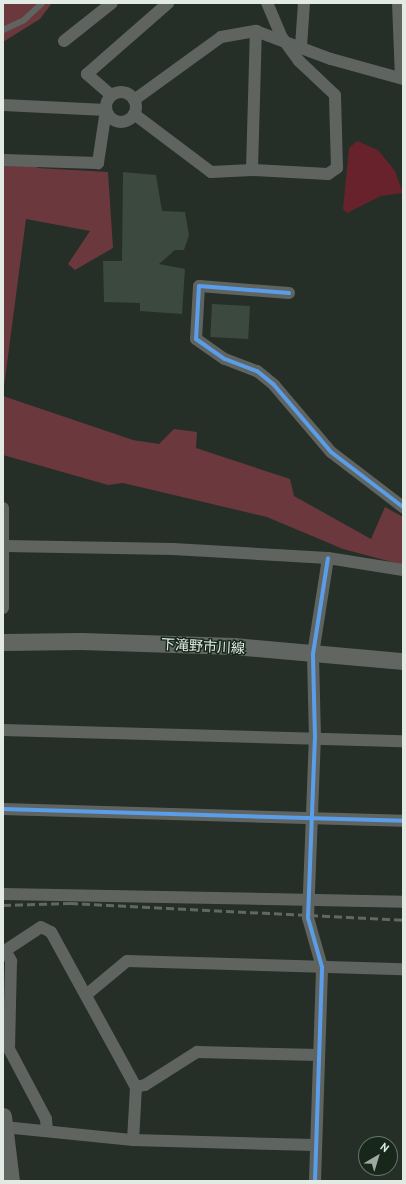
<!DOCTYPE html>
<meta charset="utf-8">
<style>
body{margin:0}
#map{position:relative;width:406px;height:1184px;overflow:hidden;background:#252e27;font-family:"PT Sans","Noto Sans JP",sans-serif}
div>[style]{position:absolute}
.green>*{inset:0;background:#6b393d}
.water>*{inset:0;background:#68222c}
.building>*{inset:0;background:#3b493f;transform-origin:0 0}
.lane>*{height:6px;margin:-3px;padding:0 3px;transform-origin:3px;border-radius:3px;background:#606461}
.street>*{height:12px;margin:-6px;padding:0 6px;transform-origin:6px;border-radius:6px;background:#606461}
.street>.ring{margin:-6px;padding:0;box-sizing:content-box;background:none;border:12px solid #606461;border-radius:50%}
.secondary>*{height:17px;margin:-8.5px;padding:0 8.5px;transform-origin:8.5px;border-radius:8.5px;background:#616662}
.rail>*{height:3px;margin-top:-1.5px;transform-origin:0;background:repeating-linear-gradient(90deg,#616762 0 8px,transparent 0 12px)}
.cycleway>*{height:4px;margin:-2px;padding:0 2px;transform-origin:2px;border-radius:2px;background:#5a9eea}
span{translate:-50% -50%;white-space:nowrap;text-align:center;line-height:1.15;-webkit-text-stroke:3px #17281b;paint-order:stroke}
.street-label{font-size:14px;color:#e1ebe3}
.frame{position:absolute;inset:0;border:4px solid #e1ebe3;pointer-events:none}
.north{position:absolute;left:358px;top:1136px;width:40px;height:40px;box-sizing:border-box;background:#17281b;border:1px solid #68766b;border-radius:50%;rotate:38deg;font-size:11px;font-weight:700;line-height:16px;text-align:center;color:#e1ebe3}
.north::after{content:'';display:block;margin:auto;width:14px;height:18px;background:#9fa9a1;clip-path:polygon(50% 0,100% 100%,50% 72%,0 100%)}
</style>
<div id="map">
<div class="green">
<div style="clip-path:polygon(3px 3px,52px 3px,40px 19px,3px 42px)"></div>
<div style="clip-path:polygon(3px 160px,38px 162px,37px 168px,108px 172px,113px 248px,75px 270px,68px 264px,90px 231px,26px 219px,3px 394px)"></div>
<div style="clip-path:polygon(3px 396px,133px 440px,159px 444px,174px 429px,197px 432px,196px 448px,290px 479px,294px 496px,371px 539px,385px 507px,403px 517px,403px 565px,343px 549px,267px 517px,123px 483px,108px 485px,3px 455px)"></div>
</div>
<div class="water">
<div style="clip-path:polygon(357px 141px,378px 150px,395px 171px,403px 193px,381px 196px,347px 213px,343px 209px,348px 159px,349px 148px)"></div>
</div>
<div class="building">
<div style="clip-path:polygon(123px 172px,156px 175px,162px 211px,185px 212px,189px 235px,184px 250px,175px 250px,159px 264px,185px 269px,182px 314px,140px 311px,140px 303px,104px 302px,103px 261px,122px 261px)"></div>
<div style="left:212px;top:304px;width:38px;height:33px;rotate:3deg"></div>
</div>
<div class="lane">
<div style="left:3px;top:30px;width:23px;rotate:-25deg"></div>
<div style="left:24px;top:20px;width:25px;rotate:-43deg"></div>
</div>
<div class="street">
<div style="left:398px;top:3px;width:75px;rotate:87.7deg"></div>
<div style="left:64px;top:41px;width:61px;rotate:-38.4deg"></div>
<div style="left:301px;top:46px;width:43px;rotate:-86deg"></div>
<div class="ring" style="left:106px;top:92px;width:18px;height:18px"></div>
<div style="left:111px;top:95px;width:32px;rotate:-139deg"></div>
<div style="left:87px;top:74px;width:108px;rotate:-41.2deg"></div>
<div style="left:134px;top:100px;width:107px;rotate:-35.9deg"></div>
<div style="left:221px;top:37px;width:36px;rotate:-10deg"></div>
<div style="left:256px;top:31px;width:80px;rotate:20.5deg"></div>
<div style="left:331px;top:59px;width:75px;rotate:15.5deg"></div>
<div style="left:3px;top:105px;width:103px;rotate:2.8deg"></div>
<div style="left:106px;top:110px;width:54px;rotate:98.6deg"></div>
<div style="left:98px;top:163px;width:95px;rotate:-178.2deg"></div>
<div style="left:134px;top:114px;width:96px;rotate:37deg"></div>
<div style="left:211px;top:172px;width:41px;rotate:-2.8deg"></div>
<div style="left:252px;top:170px;width:139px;rotate:-88.4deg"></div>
<div style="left:252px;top:170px;width:76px;rotate:3deg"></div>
<div style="left:328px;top:174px;width:11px;rotate:-34deg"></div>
<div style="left:337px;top:168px;width:73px;rotate:-91.6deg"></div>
<div style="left:335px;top:95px;width:50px;rotate:-136.6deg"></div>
<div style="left:299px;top:61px;width:29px;rotate:-126deg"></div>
<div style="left:282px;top:38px;width:38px;rotate:-113deg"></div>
<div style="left:289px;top:293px;width:90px;rotate:-175.6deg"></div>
<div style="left:199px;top:286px;width:53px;rotate:93.2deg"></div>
<div style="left:196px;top:339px;width:35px;rotate:35deg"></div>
<div style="left:225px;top:359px;width:34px;rotate:21deg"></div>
<div style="left:257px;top:371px;width:22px;rotate:39deg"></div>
<div style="left:274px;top:385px;width:88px;rotate:49.6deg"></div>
<div style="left:331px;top:452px;width:91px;rotate:37.4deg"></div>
<div style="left:3px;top:508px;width:100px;rotate:90deg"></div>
<div style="left:6px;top:546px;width:167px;rotate:1deg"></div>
<div style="left:173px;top:549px;width:155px;rotate:3.3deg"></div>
<div style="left:328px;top:558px;width:76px;rotate:9.1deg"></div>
<div style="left:3px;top:730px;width:400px;rotate:1.6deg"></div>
<div style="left:3px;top:809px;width:400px;rotate:1.7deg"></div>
<div style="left:3px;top:894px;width:400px;rotate:1.1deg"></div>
<div style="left:5px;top:950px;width:13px;rotate:61deg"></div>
<div style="left:11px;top:961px;width:88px;rotate:91.3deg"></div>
<div style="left:9px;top:1049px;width:79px;rotate:62.1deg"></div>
<div style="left:46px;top:1119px;width:12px;rotate:85deg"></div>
<div style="left:3px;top:952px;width:45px;rotate:-33.3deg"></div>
<div style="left:41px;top:927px;width:11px;rotate:27deg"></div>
<div style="left:51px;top:932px;width:177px;rotate:61.3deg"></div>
<div style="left:136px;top:1087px;width:53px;rotate:93.2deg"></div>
<div style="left:86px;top:995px;width:53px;rotate:-39.7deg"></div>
<div style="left:127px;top:961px;width:276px;rotate:1.7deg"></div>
<div style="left:136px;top:1087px;width:9px;rotate:-13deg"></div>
<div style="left:145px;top:1085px;width:62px;rotate:-32.4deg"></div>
<div style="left:197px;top:1052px;width:122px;rotate:1.4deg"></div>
<div style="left:4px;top:1127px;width:130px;rotate:5.8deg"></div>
<div style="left:133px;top:1140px;width:182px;rotate:1.6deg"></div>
<div style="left:315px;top:1181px;width:214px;rotate:-88.1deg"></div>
<div style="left:322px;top:967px;width:51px;rotate:-105.9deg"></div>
<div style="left:308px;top:918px;width:180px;rotate:-87.8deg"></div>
<div style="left:315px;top:738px;width:84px;rotate:-91.4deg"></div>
<div style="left:313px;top:654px;width:97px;rotate:-81.1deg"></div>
</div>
<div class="secondary">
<div style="left:3px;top:642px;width:78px;rotate:-0.7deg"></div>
<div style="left:81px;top:641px;width:153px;rotate:1.9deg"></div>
<div style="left:234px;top:646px;width:170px;rotate:5.1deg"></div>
<div style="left:3px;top:1116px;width:65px;rotate:83deg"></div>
</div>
<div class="rail">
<div style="left:3px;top:905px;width:67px;rotate:-1.7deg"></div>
<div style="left:70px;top:903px;width:333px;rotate:2.9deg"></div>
</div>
<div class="cycleway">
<div style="left:289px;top:293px;width:90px;rotate:-175.6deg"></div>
<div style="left:199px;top:286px;width:53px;rotate:93.2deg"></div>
<div style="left:196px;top:339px;width:35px;rotate:35deg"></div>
<div style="left:225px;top:359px;width:34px;rotate:21deg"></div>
<div style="left:257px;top:371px;width:22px;rotate:39deg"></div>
<div style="left:274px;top:385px;width:88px;rotate:49.6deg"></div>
<div style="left:331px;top:452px;width:91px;rotate:37.4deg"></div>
<div style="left:3px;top:809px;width:400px;rotate:1.7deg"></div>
<div style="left:315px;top:1181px;width:214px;rotate:-88.1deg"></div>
<div style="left:322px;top:967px;width:51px;rotate:-105.9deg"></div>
<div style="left:308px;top:918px;width:180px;rotate:-87.8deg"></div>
<div style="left:315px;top:738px;width:84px;rotate:-91.4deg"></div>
<div style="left:313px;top:654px;width:97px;rotate:-81.1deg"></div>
</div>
<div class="street-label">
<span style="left:203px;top:646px;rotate:3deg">下滝野市川線</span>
</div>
<div class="frame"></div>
<div class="north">N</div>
</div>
